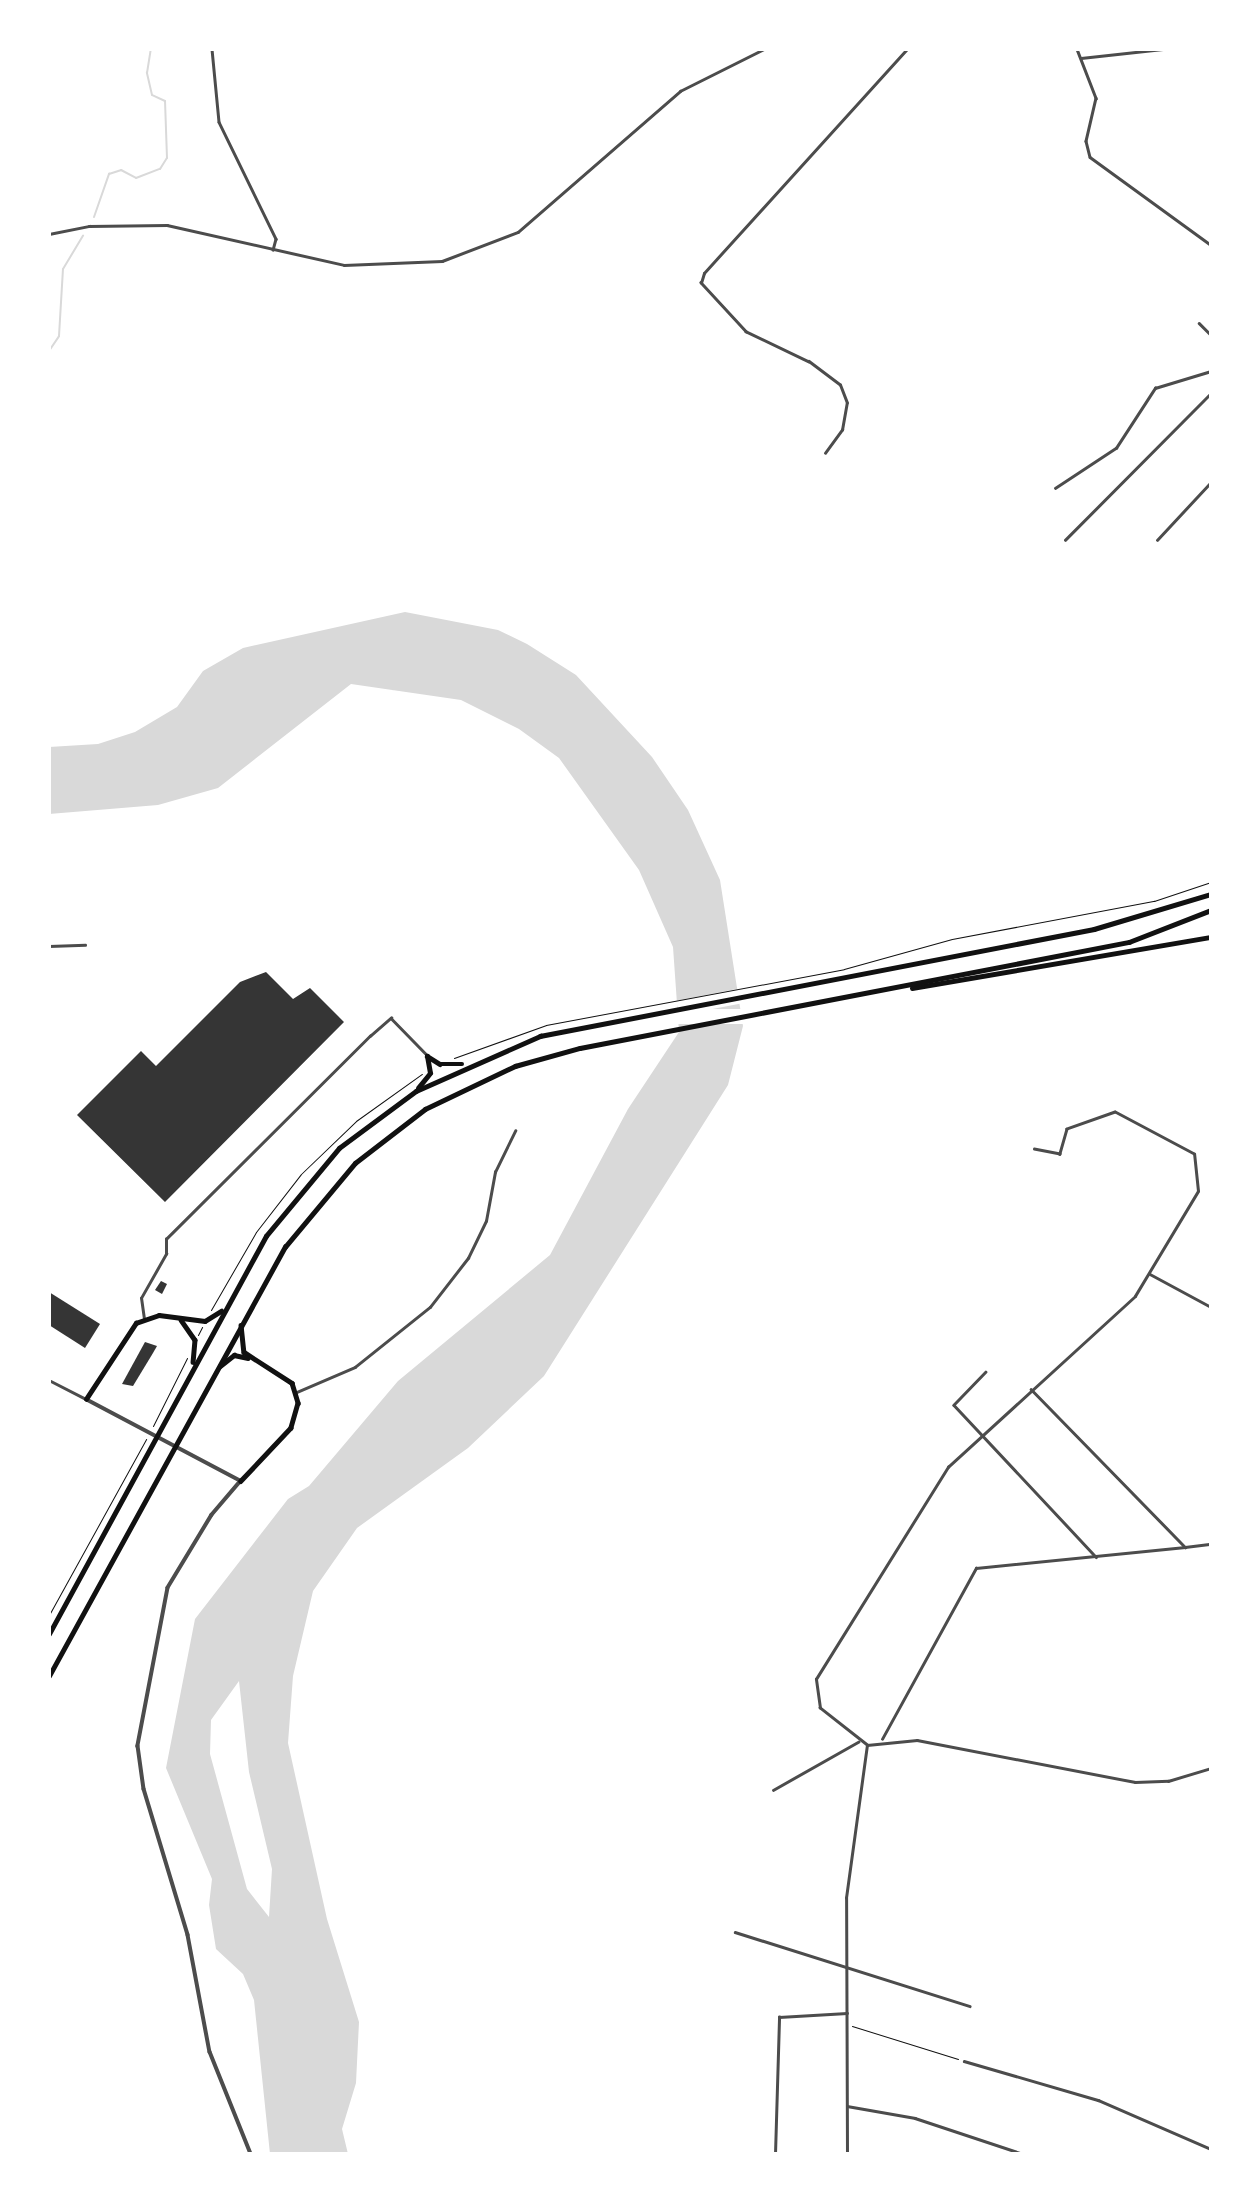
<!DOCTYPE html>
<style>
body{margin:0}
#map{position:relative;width:1260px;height:2203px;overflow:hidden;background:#fff;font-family:Jost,sans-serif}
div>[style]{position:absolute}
.water>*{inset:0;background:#d9d9d9}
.pier>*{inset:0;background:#fff;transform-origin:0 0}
.stream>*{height:2px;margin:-1px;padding:0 1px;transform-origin:1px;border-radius:1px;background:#d9d9d9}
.building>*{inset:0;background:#353535}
.path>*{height:1px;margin:-0.5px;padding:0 0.5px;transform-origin:0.5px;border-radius:0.5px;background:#111}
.minor>*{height:2.5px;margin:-1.25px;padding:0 1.25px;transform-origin:1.25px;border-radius:1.25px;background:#4c4c4c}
.tertiary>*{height:3.5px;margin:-1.75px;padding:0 1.75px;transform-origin:1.75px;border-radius:1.75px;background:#4c4c4c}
.trunk>*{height:4.5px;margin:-2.25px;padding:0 2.25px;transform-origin:2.25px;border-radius:2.25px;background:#111}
span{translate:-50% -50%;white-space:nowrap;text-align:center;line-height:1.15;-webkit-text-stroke:7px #fff;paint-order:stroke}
.frame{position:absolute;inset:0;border:51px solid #fff;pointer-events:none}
</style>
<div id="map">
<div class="water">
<div style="clip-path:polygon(evenodd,405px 612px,498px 630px,527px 644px,576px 675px,652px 757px,688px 810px,720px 880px,743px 1026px,728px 1085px,544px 1376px,468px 1448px,357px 1528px,313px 1591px,293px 1676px,288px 1743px,327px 1919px,359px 2022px,356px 2083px,342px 2129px,348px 2154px,270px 2154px,254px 2000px,243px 1974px,216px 1949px,209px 1905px,212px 1879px,166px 1768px,195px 1619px,288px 1499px,309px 1486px,398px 1381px,550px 1255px,628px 1109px,679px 1032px,673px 947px,639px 870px,559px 758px,519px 729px,461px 700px,351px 684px,218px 788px,158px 805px,49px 814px,49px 747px,98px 744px,135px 732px,177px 707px,203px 671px,243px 648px,405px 612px,239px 1681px,249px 1772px,272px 1869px,269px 1917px,247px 1889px,210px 1754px,211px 1720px,239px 1681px)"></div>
</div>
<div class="pier">
<div style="left:742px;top:988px;width:15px;height:67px;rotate:79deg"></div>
<div style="left:746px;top:1009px;width:15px;height:70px;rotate:90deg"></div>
</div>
<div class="stream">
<div style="left:94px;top:217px;width:46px;rotate:-70.8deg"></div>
<div style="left:109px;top:174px;width:13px;rotate:-18deg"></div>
<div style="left:121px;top:170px;width:17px;rotate:28deg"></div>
<div style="left:136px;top:178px;width:26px;rotate:-21deg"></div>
<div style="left:160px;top:169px;width:13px;rotate:-58deg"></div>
<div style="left:167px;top:158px;width:57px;rotate:-92deg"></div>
<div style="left:165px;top:101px;width:14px;rotate:-155deg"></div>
<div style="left:152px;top:95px;width:23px;rotate:-103deg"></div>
<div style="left:147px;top:73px;width:24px;rotate:-81deg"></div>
<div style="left:49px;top:351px;width:18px;rotate:-56deg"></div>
<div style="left:59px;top:336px;width:67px;rotate:-86.6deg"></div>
<div style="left:63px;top:269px;width:39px;rotate:-59deg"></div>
<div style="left:49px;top:475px;width:19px;rotate:90deg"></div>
<div style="left:49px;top:502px;width:33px;rotate:90deg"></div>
</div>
<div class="building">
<div style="clip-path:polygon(266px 972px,293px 999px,310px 988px,344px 1022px,165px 1202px,77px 1115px,141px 1051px,156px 1066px,240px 982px)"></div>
<div style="clip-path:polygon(161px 1281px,167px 1284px,162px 1294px,155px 1290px)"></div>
<div style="clip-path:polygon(49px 1292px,100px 1324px,85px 1348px,49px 1325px)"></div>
<div style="clip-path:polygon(145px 1342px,157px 1346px,153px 1353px,133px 1386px,122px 1384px)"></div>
</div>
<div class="path">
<div style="left:454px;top:1058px;width:98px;rotate:-19.7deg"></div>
<div style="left:546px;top:1025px;width:303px;rotate:-10.6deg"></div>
<div style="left:844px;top:969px;width:112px;rotate:-15.5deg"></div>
<div style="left:952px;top:939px;width:206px;rotate:-10.7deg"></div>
<div style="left:1154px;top:901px;width:60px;rotate:-18.4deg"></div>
<div style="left:211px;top:1310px;width:90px;rotate:-60deg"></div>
<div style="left:256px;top:1232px;width:73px;rotate:-52.2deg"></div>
<div style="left:301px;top:1174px;width:76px;rotate:-43.9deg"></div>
<div style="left:356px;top:1121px;width:81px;rotate:-35.5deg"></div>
<div style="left:198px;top:1335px;width:9px;rotate:-63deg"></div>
<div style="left:153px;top:1426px;width:76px;rotate:-63.4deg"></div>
<div style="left:49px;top:1615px;width:201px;rotate:-61.1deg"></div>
<div style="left:852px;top:2026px;width:111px;rotate:17.3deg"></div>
</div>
<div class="minor">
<div style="left:212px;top:49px;width:73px;rotate:84.5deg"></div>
<div style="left:219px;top:122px;width:130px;rotate:64deg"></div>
<div style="left:276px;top:239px;width:11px;rotate:105deg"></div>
<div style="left:1077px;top:49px;width:53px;rotate:68.8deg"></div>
<div style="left:1096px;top:98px;width:44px;rotate:103.1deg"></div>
<div style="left:1086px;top:141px;width:16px;rotate:76deg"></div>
<div style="left:1090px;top:157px;width:150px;rotate:36deg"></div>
<div style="left:1081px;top:58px;width:82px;rotate:-6.3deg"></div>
<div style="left:49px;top:234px;width:41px;rotate:-11.3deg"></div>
<div style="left:89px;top:226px;width:78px;rotate:-0.7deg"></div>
<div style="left:167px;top:225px;width:181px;rotate:12.7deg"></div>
<div style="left:344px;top:265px;width:98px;rotate:-2.3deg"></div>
<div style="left:442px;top:261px;width:81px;rotate:-20.9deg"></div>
<div style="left:518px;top:232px;width:215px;rotate:-41deg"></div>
<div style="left:680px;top:91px;width:94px;rotate:-26.6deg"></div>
<div style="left:1199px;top:323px;width:17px;rotate:45deg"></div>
<div style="left:825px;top:453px;width:29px;rotate:-54deg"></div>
<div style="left:842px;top:430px;width:27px;rotate:-80deg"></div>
<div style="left:847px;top:403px;width:19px;rotate:-111deg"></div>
<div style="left:840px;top:385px;width:39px;rotate:-143deg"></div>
<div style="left:809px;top:362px;width:70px;rotate:-154.5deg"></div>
<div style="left:746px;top:332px;width:67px;rotate:-132.6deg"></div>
<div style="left:701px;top:283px;width:10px;rotate:-73deg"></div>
<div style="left:704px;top:273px;width:302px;rotate:-47.8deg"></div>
<div style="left:1055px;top:488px;width:73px;rotate:-33.3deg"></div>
<div style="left:1116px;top:448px;width:72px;rotate:-57deg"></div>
<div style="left:1155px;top:388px;width:59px;rotate:-16.9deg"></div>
<div style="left:1065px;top:540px;width:207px;rotate:-45.2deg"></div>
<div style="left:1157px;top:540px;width:79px;rotate:-47deg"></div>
<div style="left:49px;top:946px;width:36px;rotate:-2deg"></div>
<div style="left:1150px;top:1274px;width:69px;rotate:28.4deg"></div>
<div style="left:144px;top:1319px;width:21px;rotate:-98deg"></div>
<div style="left:141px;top:1298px;width:51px;rotate:-60.4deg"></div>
<div style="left:166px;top:1254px;width:15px;rotate:-90deg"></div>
<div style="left:166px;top:1239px;width:288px;rotate:-44.9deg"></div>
<div style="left:370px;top:1036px;width:28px;rotate:-41deg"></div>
<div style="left:391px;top:1018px;width:52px;rotate:45.8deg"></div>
<div style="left:986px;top:1372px;width:46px;rotate:134.1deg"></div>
<div style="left:954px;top:1405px;width:208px;rotate:46.9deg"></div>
<div style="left:49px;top:1380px;width:42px;rotate:27.2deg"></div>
<div style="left:1031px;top:1389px;width:221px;rotate:45.7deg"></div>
<div style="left:1185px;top:1547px;width:26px;rotate:-7deg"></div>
<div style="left:297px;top:1392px;width:63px;rotate:-23.3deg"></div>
<div style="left:355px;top:1367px;width:96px;rotate:-38.7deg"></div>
<div style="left:430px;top:1307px;width:62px;rotate:-52.2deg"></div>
<div style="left:468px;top:1258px;width:41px;rotate:-64.1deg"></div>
<div style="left:486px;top:1221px;width:50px;rotate:-79.6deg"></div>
<div style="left:495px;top:1172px;width:46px;rotate:-64deg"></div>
<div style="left:882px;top:1739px;width:195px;rotate:-61.2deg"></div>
<div style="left:976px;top:1568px;width:210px;rotate:-5.7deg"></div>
<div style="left:867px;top:1745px;width:60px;rotate:-141.8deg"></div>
<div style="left:820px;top:1708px;width:29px;rotate:-98deg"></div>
<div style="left:816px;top:1679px;width:250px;rotate:-58.1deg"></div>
<div style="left:948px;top:1467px;width:253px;rotate:-42.4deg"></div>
<div style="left:1135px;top:1296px;width:122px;rotate:-59deg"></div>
<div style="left:1198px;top:1191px;width:37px;rotate:-96deg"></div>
<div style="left:1194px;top:1154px;width:89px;rotate:-152deg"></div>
<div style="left:1115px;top:1112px;width:51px;rotate:160.5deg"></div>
<div style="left:1067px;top:1129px;width:26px;rotate:106deg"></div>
<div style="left:1060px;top:1154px;width:26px;rotate:-169deg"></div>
<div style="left:867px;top:1745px;width:50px;rotate:-5.7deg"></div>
<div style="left:917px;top:1740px;width:222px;rotate:10.9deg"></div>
<div style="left:1135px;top:1782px;width:33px;rotate:-2deg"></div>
<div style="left:1168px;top:1781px;width:45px;rotate:-16.8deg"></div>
<div style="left:773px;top:1790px;width:98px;rotate:-29.5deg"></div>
<div style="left:735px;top:1932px;width:246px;rotate:17.5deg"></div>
<div style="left:964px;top:2061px;width:140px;rotate:16.2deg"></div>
<div style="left:1098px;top:2100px;width:123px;rotate:23.4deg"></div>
<div style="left:847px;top:2106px;width:69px;rotate:10deg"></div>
<div style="left:915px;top:2118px;width:114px;rotate:18.4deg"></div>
<div style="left:775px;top:2154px;width:137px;rotate:-88.3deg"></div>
<div style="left:779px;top:2017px;width:68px;rotate:-3.4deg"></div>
<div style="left:847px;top:2154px;width:256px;rotate:-90.2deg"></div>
<div style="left:846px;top:1898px;width:154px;rotate:-82.2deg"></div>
</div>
<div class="tertiary">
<div style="left:86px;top:1399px;width:175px;rotate:27.9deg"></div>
<div style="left:241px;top:1481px;width:45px;rotate:130.5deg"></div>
<div style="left:212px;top:1515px;width:85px;rotate:121.1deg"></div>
<div style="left:168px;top:1588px;width:161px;rotate:100.8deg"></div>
<div style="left:138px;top:1746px;width:43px;rotate:82.1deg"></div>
<div style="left:144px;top:1789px;width:152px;rotate:73.2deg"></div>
<div style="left:188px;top:1935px;width:119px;rotate:79.4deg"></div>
<div style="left:210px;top:2052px;width:110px;rotate:68.1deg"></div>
</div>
<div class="trunk">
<div style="left:912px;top:988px;width:303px;rotate:-9.7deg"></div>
<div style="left:427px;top:1056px;width:15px;rotate:32deg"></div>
<div style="left:440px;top:1064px;width:22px"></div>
<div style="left:418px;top:1088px;width:19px;rotate:-51deg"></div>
<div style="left:430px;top:1073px;width:17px;rotate:-100deg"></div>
<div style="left:181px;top:1320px;width:24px;rotate:55deg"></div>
<div style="left:195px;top:1340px;width:22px;rotate:95deg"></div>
<div style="left:241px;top:1325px;width:27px;rotate:84deg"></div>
<div style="left:244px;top:1352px;width:57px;rotate:32.9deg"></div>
<div style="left:292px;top:1383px;width:21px;rotate:73deg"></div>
<div style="left:298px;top:1403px;width:26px;rotate:106deg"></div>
<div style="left:291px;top:1428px;width:73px;rotate:133.3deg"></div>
<div style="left:220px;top:1366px;width:18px;rotate:-38deg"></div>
<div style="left:234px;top:1355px;width:14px;rotate:12deg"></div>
<div style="left:86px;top:1399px;width:91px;rotate:-56.7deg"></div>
<div style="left:136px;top:1323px;width:24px;rotate:-19deg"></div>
<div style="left:159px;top:1315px;width:46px;rotate:7.4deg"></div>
<div style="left:205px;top:1321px;width:19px;rotate:-32deg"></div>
<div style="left:49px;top:1634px;width:453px;rotate:-61.4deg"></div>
<div style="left:266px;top:1236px;width:114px;rotate:-50.3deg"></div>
<div style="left:339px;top:1148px;width:96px;rotate:-36.5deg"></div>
<div style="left:416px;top:1091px;width:136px;rotate:-23.9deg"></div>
<div style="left:540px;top:1036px;width:564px;rotate:-10.93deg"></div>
<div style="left:1094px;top:929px;width:122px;rotate:-16.7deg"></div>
<div style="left:49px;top:1676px;width:490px;rotate:-61.2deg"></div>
<div style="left:285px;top:1247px;width:109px;rotate:-50.2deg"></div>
<div style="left:355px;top:1163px;width:88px;rotate:-37.6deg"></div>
<div style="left:425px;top:1109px;width:100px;rotate:-25.5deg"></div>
<div style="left:515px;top:1066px;width:67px;rotate:-15.5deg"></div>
<div style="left:580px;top:1048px;width:559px;rotate:-10.93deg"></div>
<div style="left:1129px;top:942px;width:88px;rotate:-21.3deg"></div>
</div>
<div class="frame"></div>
</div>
